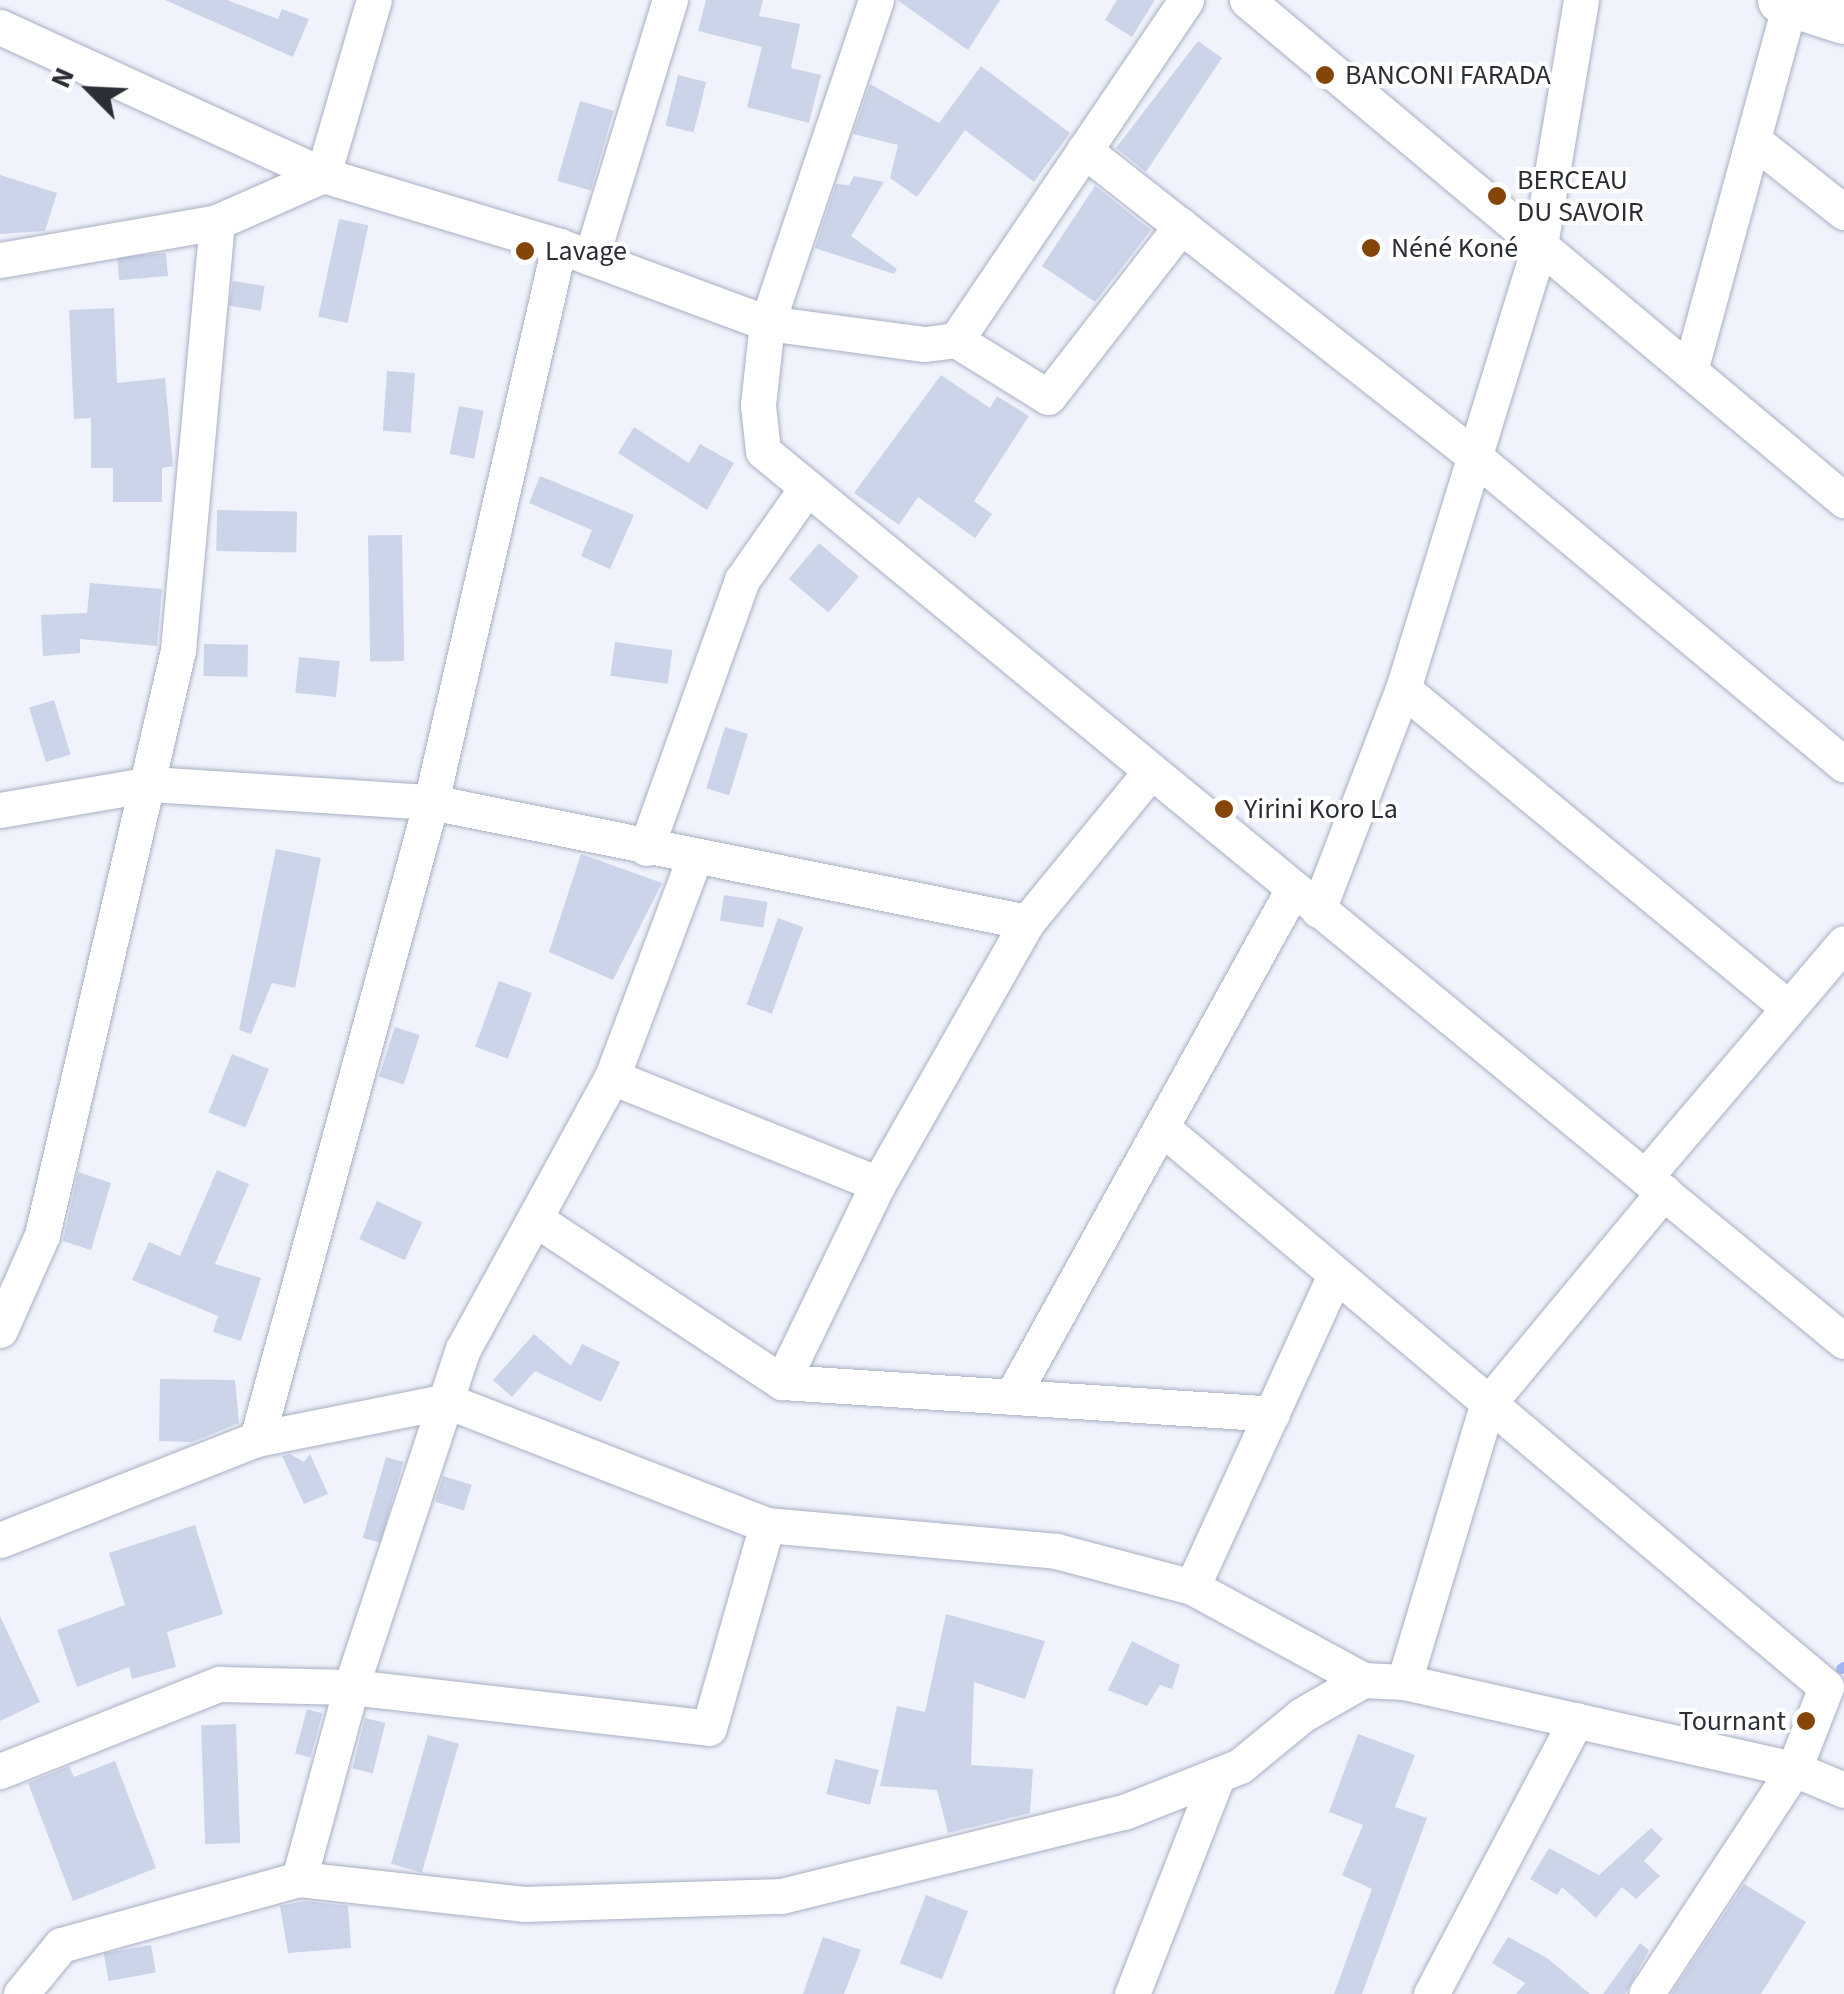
<!DOCTYPE html>
<meta charset="utf-8">
<style>
body{margin:0}
#map{position:relative;width:1844px;height:1994px;overflow:hidden;background:#f0f3fc;font-family:"Source Sans 3",sans-serif}
div>[style]{position:absolute}
.stream>*{height:10px;margin:-5px;padding:0 5px;transform-origin:5px;border-radius:5px;background:#a2b5f2}
.building>*{inset:0;background:#ccd4e9;transform-origin:0 0}
.roads{filter:drop-shadow(0 0 2px #a8afc3) drop-shadow(0 0 2px #a8afc3)}
.minor>*{height:35px;margin:-17.5px;padding:0 17.5px;transform-origin:17.5px;border-radius:17.5px;background:#fff}
.secondary>*{height:48px;margin:-24px;padding:0 24px;transform-origin:24px;border-radius:24px;background:#fff}
.dots>*{width:28px;height:28px;translate:-50% -50%;box-sizing:border-box;border:5px solid #fff;border-radius:50%}
span{translate:-50% -50%;white-space:nowrap;text-align:center;line-height:1.15;-webkit-text-stroke:8px #fff;paint-order:stroke}
.poi-label{font-size:28px;color:#2b2e36}
.left{translate:0 -50%;text-align:left}
.right{translate:-100% -50%;text-align:right}
.north{position:absolute;left:40px;top:40px;width:100px;height:100px;-webkit-text-stroke:8px #fff;paint-order:stroke;rotate:294deg;font-size:28px;font-weight:700;line-height:40px;text-align:center;color:#2b2e36}
.north::after{content:'';display:block;margin:auto;width:35px;height:45px;background:#2b2e36;clip-path:polygon(50% 0,100% 100%,50% 72%,0 100%)}
</style>
<div id="map">
<div class="stream">
<div style="left:1841px;top:1669px;width:4px;rotate:-34deg"></div>
</div>
<div class="building">
<div style="clip-path:polygon(165px 0,227px 0,278px 19px,282px 9px,309px 19px,293px 57px)"></div>
<div style="clip-path:polygon(706px 0,763px 0,759px 16px,800px 24px,791px 68px,821px 75px,809px 123px,747px 107px,762px 47px,698px 31px)"></div>
<div style="clip-path:polygon(897px 0,1000px 0,968px 50px)"></div>
<div style="clip-path:polygon(1117px 0,1155px 0,1132px 37px,1105px 20px)"></div>
<div style="clip-path:polygon(1198px 41px,1222px 58px,1146px 172px,1116px 148px)"></div>
<div style="clip-path:polygon(981px 66px,1070px 133px,1034px 182px,965px 130px,917px 197px,890px 178px,898px 145px,853px 134px,870px 84px,939px 123px)"></div>
<div style="left:678px;top:75px;width:29px;height:52px;rotate:14deg"></div>
<div style="left:580px;top:101px;width:35px;height:83px;rotate:16deg"></div>
<div style="clip-path:polygon(0 175px,57px 193px,45px 231px,0 234px)"></div>
<div style="clip-path:polygon(854px 176px,884px 182px,851px 236px,897px 269px,894px 274px,815px 248px,836px 184px,849px 185px)"></div>
<div style="clip-path:polygon(1095px 186px,1151px 230px,1095px 302px,1042px 266px)"></div>
<div style="left:339px;top:219px;width:30px;height:100px;rotate:12deg"></div>
<div style="left:166px;top:253px;width:23px;height:49px;rotate:85deg"></div>
<div style="left:233px;top:281px;width:32px;height:25px;rotate:9deg"></div>
<div style="clip-path:polygon(114px 308px,117px 383px,165px 378px,173px 466px,162px 468px,162px 502px,113px 502px,113px 468px,91px 468px,91px 418px,74px 419px,69px 310px)"></div>
<div style="left:387px;top:371px;width:28px;height:60px;rotate:4deg"></div>
<div style="clip-path:polygon(941px 375px,990px 408px,997px 396px,1029px 416px,974px 501px,992px 514px,975px 538px,918px 497px,899px 525px,854px 493px)"></div>
<div style="left:459px;top:406px;width:25px;height:49px;rotate:11deg"></div>
<div style="clip-path:polygon(634px 427px,689px 463px,700px 444px,734px 463px,707px 510px,618px 453px)"></div>
<div style="clip-path:polygon(540px 476px,634px 515px,610px 569px,581px 556px,592px 530px,529px 503px)"></div>
<div style="left:217px;top:510px;width:80px;height:41px;rotate:1deg"></div>
<div style="left:402px;top:535px;width:126px;height:34px;rotate:89deg"></div>
<div style="left:819px;top:543px;width:52px;height:47px;rotate:40deg"></div>
<div style="clip-path:polygon(90px 583px,162px 589px,157px 646px,80px 639px,80px 653px,43px 656px,41px 615px,87px 613px)"></div>
<div style="left:615px;top:642px;width:58px;height:34px;rotate:8deg"></div>
<div style="left:204px;top:644px;width:44px;height:32px;rotate:1deg"></div>
<div style="left:299px;top:657px;width:41px;height:36px;rotate:6deg"></div>
<div style="left:54px;top:700px;width:57px;height:26px;rotate:73deg"></div>
<div style="left:725px;top:727px;width:24px;height:64px;rotate:17deg"></div>
<div style="clip-path:polygon(276px 849px,321px 858px,295px 988px,272px 983px,251px 1034px,239px 1030px)"></div>
<div style="clip-path:polygon(581px 854px,662px 883px,613px 980px,549px 952px)"></div>
<div style="left:724px;top:895px;width:44px;height:26px;rotate:9deg"></div>
<div style="left:778px;top:918px;width:27px;height:92px;rotate:20deg"></div>
<div style="left:499px;top:981px;width:35px;height:70px;rotate:20deg"></div>
<div style="left:395px;top:1027px;width:26px;height:52px;rotate:18deg"></div>
<div style="left:232px;top:1054px;width:40px;height:63px;rotate:22deg"></div>
<div style="clip-path:polygon(217px 1170px,249px 1184px,215px 1264px,261px 1278px,241px 1341px,213px 1332px,218px 1316px,132px 1280px,149px 1242px,180px 1256px)"></div>
<div style="clip-path:polygon(78px 1172px,111px 1183px,91px 1250px,63px 1241px)"></div>
<div style="left:377px;top:1201px;width:50px;height:42px;rotate:25deg"></div>
<div style="clip-path:polygon(534px 1334px,571px 1366px,582px 1344px,620px 1362px,601px 1402px,535px 1371px,512px 1397px,493px 1380px)"></div>
<div style="clip-path:polygon(160px 1379px,235px 1380px,239px 1423px,192px 1442px,159px 1441px)"></div>
<div style="clip-path:polygon(290px 1454px,304px 1462px,310px 1454px,328px 1494px,304px 1504px,282px 1456px)"></div>
<div style="left:386px;top:1457px;width:18px;height:84px;rotate:16deg"></div>
<div style="left:443px;top:1476px;width:30px;height:27px;rotate:17deg"></div>
<div style="clip-path:polygon(195px 1525px,223px 1614px,167px 1632px,176px 1667px,132px 1679px,129px 1667px,77px 1687px,57px 1630px,125px 1605px,109px 1553px)"></div>
<div style="clip-path:polygon(946px 1614px,1045px 1641px,1025px 1699px,974px 1682px,971px 1765px,1033px 1769px,1030px 1813px,948px 1833px,937px 1790px,880px 1786px,897px 1706px,925px 1712px)"></div>
<div style="clip-path:polygon(0 1616px,40px 1702px,0 1721px)"></div>
<div style="clip-path:polygon(1132px 1641px,1180px 1665px,1172px 1689px,1160px 1685px,1147px 1706px,1108px 1690px)"></div>
<div style="left:307px;top:1709px;width:16px;height:46px;rotate:15deg"></div>
<div style="left:365px;top:1718px;width:21px;height:52px;rotate:14deg"></div>
<div style="left:236px;top:1724px;width:119px;height:35px;rotate:88deg"></div>
<div style="clip-path:polygon(1358px 1734px,1415px 1755px,1395px 1807px,1427px 1818px,1362px 1994px,1334px 1994px,1372px 1889px,1342px 1875px,1363px 1825px,1329px 1812px)"></div>
<div style="left:428px;top:1735px;width:32px;height:134px;rotate:16deg"></div>
<div style="left:835px;top:1759px;width:45px;height:36px;rotate:14deg"></div>
<div style="clip-path:polygon(115px 1761px,156px 1868px,73px 1901px,28px 1783px,69px 1766px,74px 1777px)"></div>
<div style="clip-path:polygon(1651px 1828px,1663px 1839px,1644px 1861px,1660px 1876px,1636px 1899px,1622px 1887px,1596px 1918px,1562px 1887px,1557px 1895px,1530px 1879px,1549px 1848px,1599px 1875px)"></div>
<div style="clip-path:polygon(1744px 1884px,1806px 1922px,1761px 1994px,1671px 1994px)"></div>
<div style="left:926px;top:1895px;width:45px;height:73px;rotate:21deg"></div>
<div style="clip-path:polygon(305px 1901px,348px 1906px,351px 1948px,288px 1953px,280px 1906px)"></div>
<div style="clip-path:polygon(823px 1937px,861px 1950px,844px 1994px,803px 1994px)"></div>
<div style="clip-path:polygon(1508px 1937px,1547px 1958px,1590px 1994px,1516px 1994px,1525px 1983px,1492px 1963px)"></div>
<div style="clip-path:polygon(1640px 1943px,1649px 1950px,1625px 1994px,1603px 1994px)"></div>
<div style="left:151px;top:1945px;width:28px;height:48px;rotate:80deg"></div>
</div>
<div class="roads">
<div class="minor">
<div style="left:876px;top:0;width:341px;rotate:108.6deg"></div>
<div style="left:767px;top:323px;width:82px;rotate:96.3deg"></div>
<div style="left:758px;top:405px;width:46px;rotate:83.8deg"></div>
<div style="left:763px;top:451px;width:1400px;rotate:39.47deg"></div>
<div style="left:1247px;top:0;width:779px;rotate:39.95deg"></div>
<div style="left:0;top:27px;width:355px;rotate:24.6deg"></div>
<div style="left:323px;top:175px;width:246px;rotate:16.7deg"></div>
<div style="left:559px;top:246px;width:222px;rotate:20.3deg"></div>
<div style="left:767px;top:323px;width:159px;rotate:7.6deg"></div>
<div style="left:925px;top:344px;width:31px;rotate:-7deg"></div>
<div style="left:956px;top:340px;width:108px;rotate:31.8deg"></div>
<div style="left:1048px;top:397px;width:217px;rotate:-52.1deg"></div>
<div style="left:1753px;top:140px;width:116px;rotate:38.4deg"></div>
<div style="left:1084px;top:150px;width:497px;rotate:38.1deg"></div>
<div style="left:1475px;top:457px;width:480px;rotate:39.8deg"></div>
<div style="left:591px;top:258px;width:270px;rotate:-73deg"></div>
<div style="left:0;top:260px;width:220px;rotate:-9.9deg"></div>
<div style="left:217px;top:222px;width:116px;rotate:-23.9deg"></div>
<div style="left:323px;top:175px;width:182px;rotate:-73.8deg"></div>
<div style="left:956px;top:340px;width:410px;rotate:-55.9deg"></div>
<div style="left:1690px;top:371px;width:385px;rotate:-74.8deg"></div>
<div style="left:1403px;top:689px;width:500px;rotate:39.6deg"></div>
<div style="left:0;top:810px;width:153px;rotate:-9.8deg"></div>
<div style="left:151px;top:784px;width:281px;rotate:3.7deg"></div>
<div style="left:431px;top:802px;width:608px;rotate:11.38deg"></div>
<div style="left:1027px;top:922px;width:301px;rotate:119.6deg"></div>
<div style="left:878px;top:1184px;width:220px;rotate:115.9deg"></div>
<div style="left:646px;top:848px;width:285px;rotate:-70.3deg"></div>
<div style="left:742px;top:580px;width:113px;rotate:-55deg"></div>
<div style="left:1318px;top:910px;width:237px;rotate:-69deg"></div>
<div style="left:1403px;top:689px;width:465px;rotate:-72.9deg"></div>
<div style="left:1540px;top:245px;width:248px;rotate:-80.5deg"></div>
<div style="left:1027px;top:922px;width:194px;rotate:-50.6deg"></div>
<div style="left:612px;top:1077px;width:287px;rotate:21.9deg"></div>
<div style="left:1161px;top:1127px;width:869px;rotate:40.1deg"></div>
<div style="left:1826px;top:1687px;width:88px;rotate:111.3deg"></div>
<div style="left:1794px;top:1769px;width:269px;rotate:123.3deg"></div>
<div style="left:1645px;top:1177px;width:307px;rotate:-49.6deg"></div>
<div style="left:537px;top:1220px;width:294px;rotate:33.5deg"></div>
<div style="left:782px;top:1382px;width:491px;rotate:3.7deg"></div>
<div style="left:0;top:1330px;width:104px;rotate:-66.1deg"></div>
<div style="left:42px;top:1235px;width:601px;rotate:-76.91deg"></div>
<div style="left:178px;top:650px;width:430px;rotate:-84.8deg"></div>
<div style="left:1012px;top:1396px;width:580px;rotate:-61deg"></div>
<div style="left:257px;top:1439px;width:660px;rotate:-74.72deg"></div>
<div style="left:431px;top:802px;width:571px;rotate:-77.04deg"></div>
<div style="left:0;top:1540px;width:276px;rotate:-21.5deg"></div>
<div style="left:257px;top:1439px;width:194px;rotate:-11.3deg"></div>
<div style="left:447px;top:1401px;width:343px;rotate:21.2deg"></div>
<div style="left:767px;top:1525px;width:290px;rotate:5.1deg"></div>
<div style="left:1056px;top:1551px;width:141px;rotate:14.8deg"></div>
<div style="left:1192px;top:1587px;width:195px;rotate:28.5deg"></div>
<div style="left:1192px;top:1587px;width:341px;rotate:-65.4deg"></div>
<div style="left:1404px;top:1682px;width:289px;rotate:-73.3deg"></div>
<div style="left:1487px;top:1405px;width:277px;rotate:-50.3deg"></div>
<div style="left:0;top:1771px;width:236px;rotate:-21.7deg"></div>
<div style="left:219px;top:1684px;width:132px;rotate:1.3deg"></div>
<div style="left:351px;top:1687px;width:360px;rotate:6.5deg"></div>
<div style="left:709px;top:1728px;width:211px;rotate:-74.1deg"></div>
<div style="left:299px;top:1879px;width:199px;rotate:-74.8deg"></div>
<div style="left:351px;top:1687px;width:356px;rotate:-71.7deg"></div>
<div style="left:463px;top:1349px;width:310px;rotate:-61.3deg"></div>
<div style="left:612px;top:1077px;width:233px;rotate:-69.4deg"></div>
<div style="left:21px;top:1994px;width:63px;rotate:-50.8deg"></div>
<div style="left:61px;top:1945px;width:247px;rotate:-15.5deg"></div>
<div style="left:299px;top:1879px;width:226px;rotate:6.3deg"></div>
<div style="left:524px;top:1904px;width:257px;rotate:-1.8deg"></div>
<div style="left:781px;top:1896px;width:353px;rotate:-13.8deg"></div>
<div style="left:1124px;top:1812px;width:125px;rotate:-21.6deg"></div>
<div style="left:1240px;top:1766px;width:80px;rotate:-39.4deg"></div>
<div style="left:1302px;top:1715px;width:70px;rotate:-29.8deg"></div>
<div style="left:1363px;top:1680px;width:41px;rotate:2.8deg"></div>
<div style="left:1404px;top:1682px;width:400px;rotate:12.6deg"></div>
<div style="left:1794px;top:1769px;width:54px;rotate:22.8deg"></div>
<div style="left:1132px;top:1994px;width:235px;rotate:-68.6deg"></div>
<div style="left:1431px;top:1994px;width:310px;rotate:-62.1deg"></div>
</div>
<div class="secondary">
<div style="left:1782px;top:0;width:65px;rotate:17.9deg"></div>
</div>
</div>
<div class="dots">
<div style="left:1325px;top:75px;background:#844507"></div>
<div style="left:1497px;top:196px;background:#844507"></div>
<div style="left:1371px;top:248px;background:#844507"></div>
<div style="left:525px;top:251px;background:#844507"></div>
<div style="left:1224px;top:809px;background:#844507"></div>
<div style="left:1806px;top:1721px;background:#844507"></div>
</div>
<div class="poi-label">
<span class="left" style="left:1345px;top:75px">BANCONI FARADA</span>
<span class="left" style="left:1517px;top:196px">BERCEAU<br>DU SAVOIR</span>
<span class="left" style="left:1391px;top:248px">Néné Koné</span>
<span class="left" style="left:545px;top:251px">Lavage</span>
<span class="left" style="left:1244px;top:809px">Yirini Koro La</span>
<span class="right" style="left:1786px;top:1721px">Tournant</span>
</div>
<div class="north">N</div>
</div>
